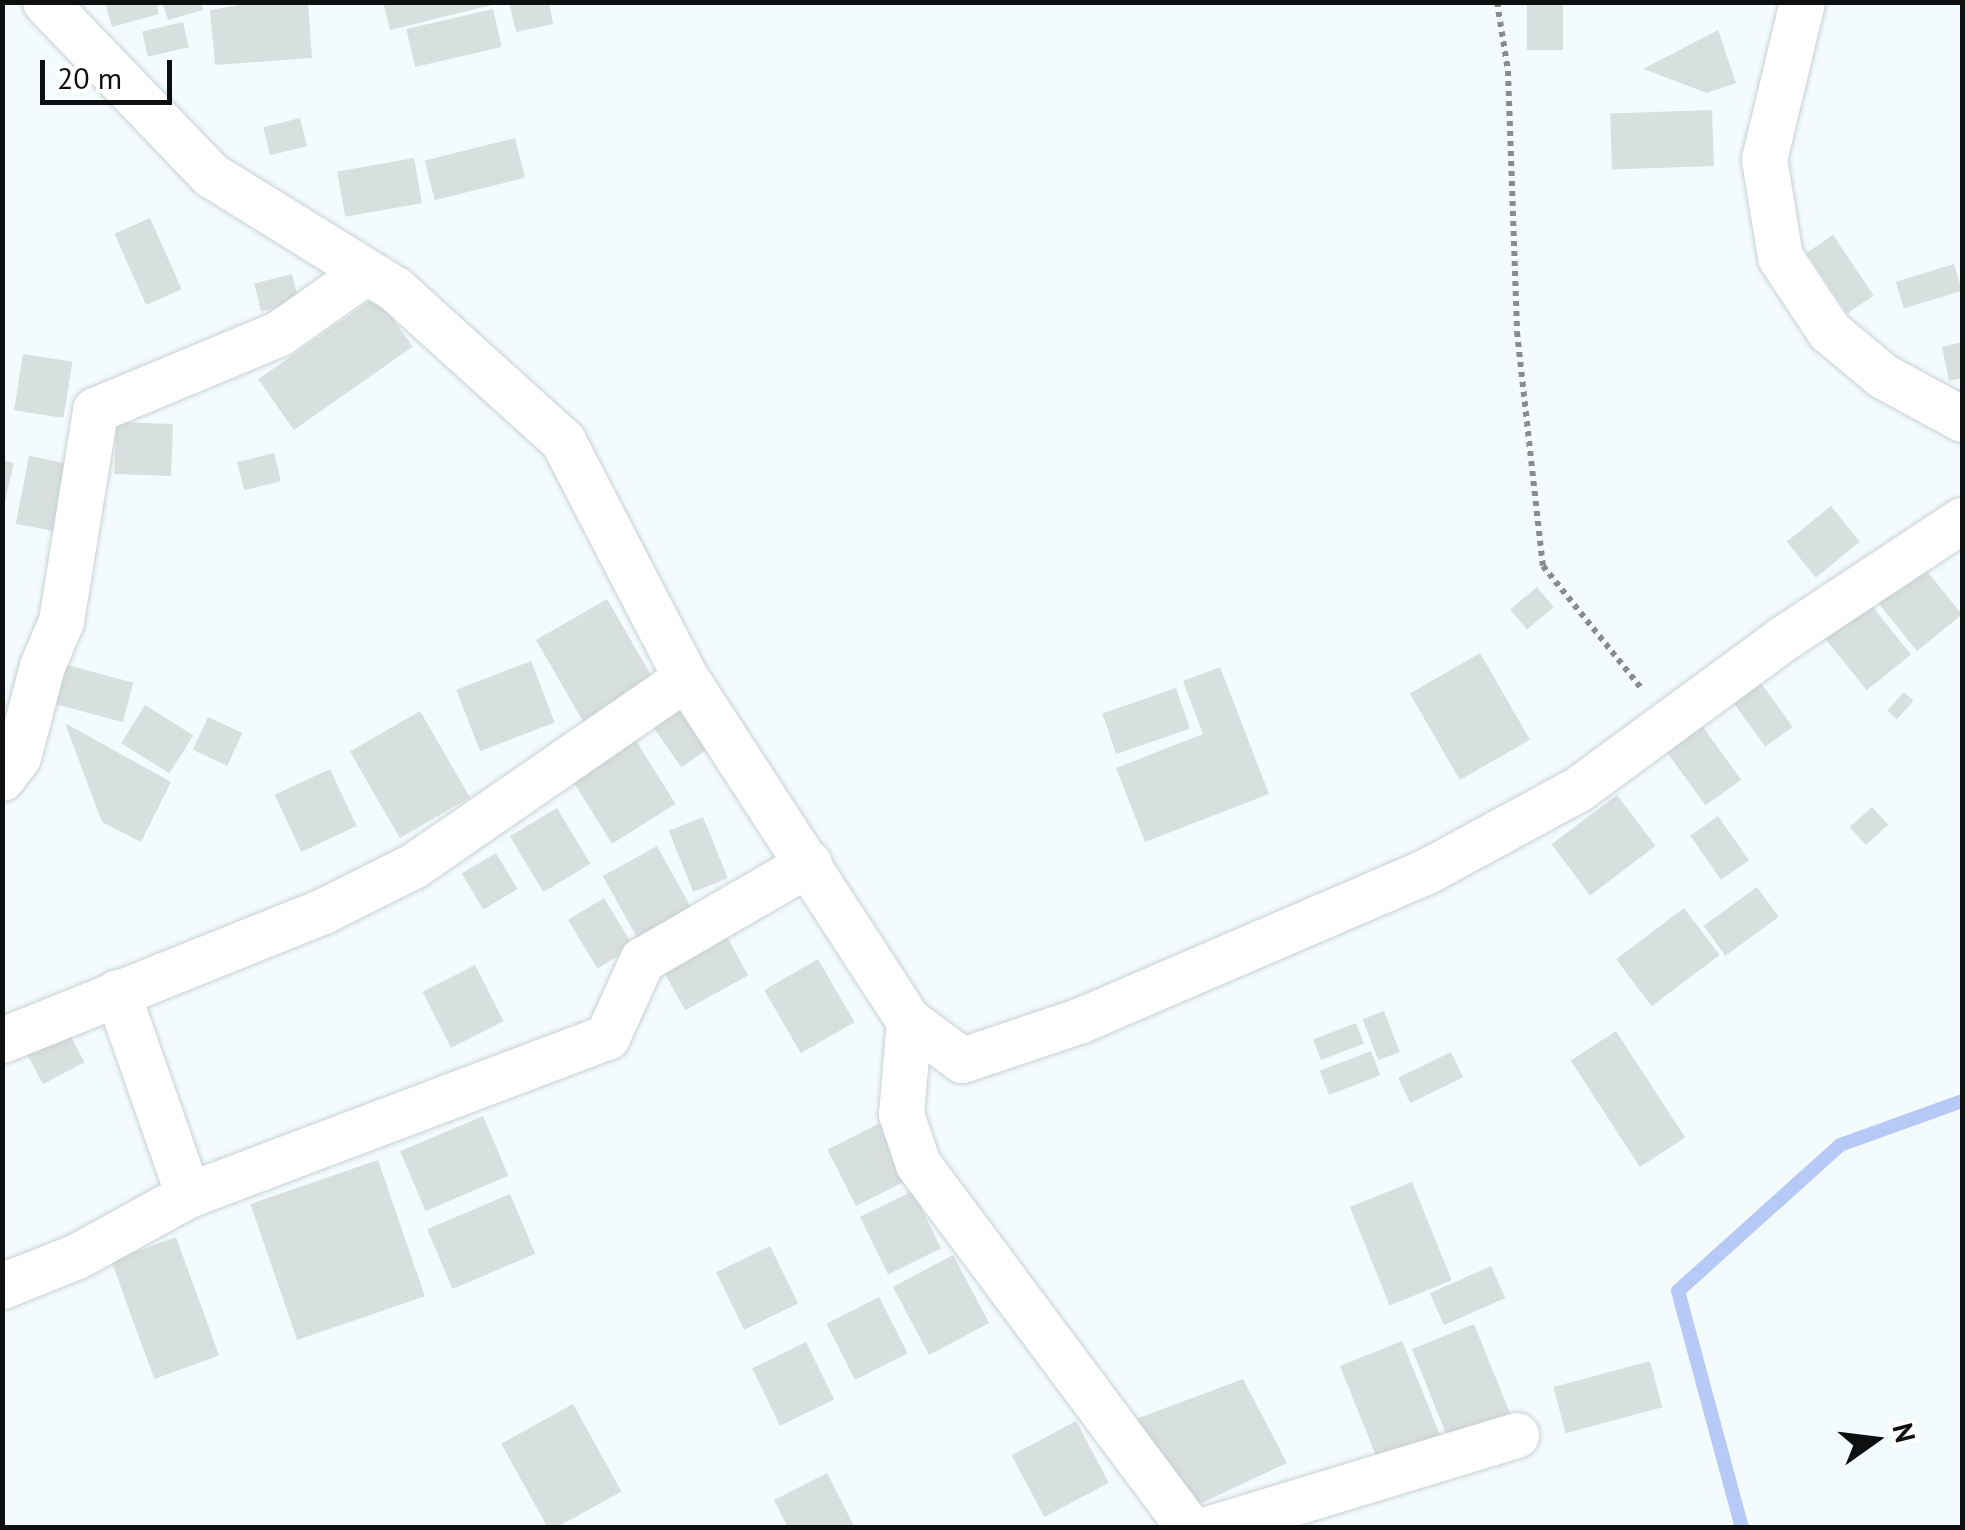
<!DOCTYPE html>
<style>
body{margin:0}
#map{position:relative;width:1965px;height:1530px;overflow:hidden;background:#f4fbfd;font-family:"PT Sans",sans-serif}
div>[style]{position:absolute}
.stream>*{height:14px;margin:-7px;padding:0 7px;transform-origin:7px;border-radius:7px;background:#b7c9f7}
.building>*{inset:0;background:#d8dfdf;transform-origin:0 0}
.path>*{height:6px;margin-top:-3px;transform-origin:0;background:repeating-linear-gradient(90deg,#878c8d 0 5px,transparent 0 10px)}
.roads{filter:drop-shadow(0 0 2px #c9d0d2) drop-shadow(0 0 2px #c9d0d2)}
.minor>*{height:45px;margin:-22.5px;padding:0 22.5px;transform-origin:22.5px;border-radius:22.5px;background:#fff}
span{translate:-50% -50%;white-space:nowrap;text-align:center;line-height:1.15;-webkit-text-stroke:9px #fff;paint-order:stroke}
.frame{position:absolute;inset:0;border:5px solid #0d0f10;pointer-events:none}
.north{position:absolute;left:1825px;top:1390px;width:100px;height:100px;-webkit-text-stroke:8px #fff;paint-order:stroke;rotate:76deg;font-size:28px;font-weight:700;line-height:40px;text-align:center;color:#0d0f10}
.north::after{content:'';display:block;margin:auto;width:35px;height:45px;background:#0d0f10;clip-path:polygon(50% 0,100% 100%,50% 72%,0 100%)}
.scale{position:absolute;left:40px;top:60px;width:132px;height:45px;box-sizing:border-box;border:5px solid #0d0f10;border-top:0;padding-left:12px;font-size:30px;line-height:35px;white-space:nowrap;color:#0d0f10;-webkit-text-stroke:8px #fff;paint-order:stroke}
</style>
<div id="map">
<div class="stream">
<div style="left:1742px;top:1528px;width:245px;rotate:-105.1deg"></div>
<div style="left:1678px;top:1291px;width:218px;rotate:-42deg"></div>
<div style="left:1840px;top:1145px;width:130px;rotate:-19.8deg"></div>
</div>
<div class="building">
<div style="clip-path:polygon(105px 2px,156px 2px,159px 14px,112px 27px)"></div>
<div style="clip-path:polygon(162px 2px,201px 2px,203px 10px,168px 20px)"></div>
<div style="clip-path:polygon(257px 2px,308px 2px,312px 58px,215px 65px,210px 10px)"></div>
<div style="clip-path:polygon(383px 2px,496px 2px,496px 4px,390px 30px)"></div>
<div style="clip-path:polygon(509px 2px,549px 2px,553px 24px,516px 32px)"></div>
<div style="left:1527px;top:2px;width:36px;height:48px"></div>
<div style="left:493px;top:9px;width:39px;height:89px;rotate:77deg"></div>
<div style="left:183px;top:22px;width:26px;height:42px;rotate:77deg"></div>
<div style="clip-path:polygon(1718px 30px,1736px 83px,1707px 93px,1643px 69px)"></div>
<div style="left:1712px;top:110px;width:56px;height:102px;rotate:88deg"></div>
<div style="left:300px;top:118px;width:29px;height:38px;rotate:76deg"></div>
<div style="left:515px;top:138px;width:41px;height:93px;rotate:76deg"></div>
<div style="left:414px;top:158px;width:46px;height:78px;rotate:80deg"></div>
<div style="left:150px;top:218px;width:78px;height:39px;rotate:66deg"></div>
<div style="left:1833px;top:235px;width:73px;height:32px;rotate:56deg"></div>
<div style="left:1954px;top:264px;width:28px;height:61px;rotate:73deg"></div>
<div style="left:292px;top:274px;width:29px;height:39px;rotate:76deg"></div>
<div style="left:377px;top:296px;width:62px;height:145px;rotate:55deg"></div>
<div style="clip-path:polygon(1962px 342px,1962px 378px,1949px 381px,1942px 347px)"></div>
<div style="left:23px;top:354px;width:50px;height:57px;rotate:9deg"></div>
<div style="left:116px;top:422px;width:57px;height:52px;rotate:2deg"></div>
<div style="left:274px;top:453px;width:29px;height:38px;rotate:76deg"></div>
<div style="left:29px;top:456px;width:47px;height:69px;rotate:11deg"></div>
<div style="clip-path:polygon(2px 460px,14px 463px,4px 505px,2px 505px)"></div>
<div style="left:1831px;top:506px;width:46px;height:57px;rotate:51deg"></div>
<div style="left:1918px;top:560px;width:70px;height:58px;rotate:51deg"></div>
<div style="left:1537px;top:587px;width:26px;height:35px;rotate:50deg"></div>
<div style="left:607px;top:599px;width:100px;height:82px;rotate:60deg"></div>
<div style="left:1867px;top:600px;width:70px;height:57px;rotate:51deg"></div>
<div style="left:1480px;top:653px;width:100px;height:81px;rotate:60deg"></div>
<div style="left:531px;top:661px;width:66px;height:80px;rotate:69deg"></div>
<div style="left:60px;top:663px;width:76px;height:41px;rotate:15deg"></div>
<div style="clip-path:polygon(1220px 667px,1269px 794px,1145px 842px,1116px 768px,1203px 734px,1183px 681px)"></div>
<div style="left:1761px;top:683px;width:54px;height:34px;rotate:54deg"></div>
<div style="left:1176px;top:688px;width:43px;height:78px;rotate:71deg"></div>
<div style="left:1904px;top:692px;width:13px;height:25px;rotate:42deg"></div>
<div style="left:676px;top:704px;width:55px;height:32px;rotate:55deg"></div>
<div style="left:145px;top:705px;width:57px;height:45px;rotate:32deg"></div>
<div style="left:420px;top:711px;width:100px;height:81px;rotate:60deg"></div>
<div style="left:208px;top:717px;width:38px;height:36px;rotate:25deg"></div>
<div style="clip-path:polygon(65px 723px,171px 782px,141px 842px,102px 822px)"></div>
<div style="left:1700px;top:723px;width:70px;height:44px;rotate:54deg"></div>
<div style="left:630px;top:731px;width:86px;height:75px;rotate:58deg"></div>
<div style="left:330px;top:769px;width:63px;height:61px;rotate:65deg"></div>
<div style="left:1617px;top:795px;width:64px;height:82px;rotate:53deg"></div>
<div style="left:1872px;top:807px;width:24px;height:30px;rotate:48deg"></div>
<div style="left:557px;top:808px;width:65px;height:55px;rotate:59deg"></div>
<div style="left:1718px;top:816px;width:54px;height:34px;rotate:55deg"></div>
<div style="left:703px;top:817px;width:66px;height:37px;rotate:68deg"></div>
<div style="left:657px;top:846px;width:76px;height:62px;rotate:61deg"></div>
<div style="left:496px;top:853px;width:42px;height:40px;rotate:59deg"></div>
<div style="left:1757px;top:887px;width:37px;height:66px;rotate:54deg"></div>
<div style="left:604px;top:898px;width:57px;height:42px;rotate:59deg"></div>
<div style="left:1684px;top:908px;width:59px;height:85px;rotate:53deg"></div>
<div style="left:722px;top:928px;width:54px;height:72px;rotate:61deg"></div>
<div style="left:818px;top:959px;width:73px;height:62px;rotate:60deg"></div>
<div style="left:475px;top:965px;width:63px;height:59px;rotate:63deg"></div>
<div style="left:1384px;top:1011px;width:44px;height:23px;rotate:69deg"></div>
<div style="left:61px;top:1018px;width:50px;height:47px;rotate:62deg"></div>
<div style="left:1356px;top:1023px;width:22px;height:46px;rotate:69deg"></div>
<div style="left:1616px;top:1031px;width:127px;height:54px;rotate:57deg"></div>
<div style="left:1371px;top:1051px;width:26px;height:55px;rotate:69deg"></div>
<div style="left:1451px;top:1052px;width:28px;height:59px;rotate:64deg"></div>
<div style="left:483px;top:1116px;width:65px;height:90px;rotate:67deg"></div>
<div style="left:880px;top:1123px;width:63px;height:59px;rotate:63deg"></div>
<div style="left:378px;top:1160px;width:144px;height:135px;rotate:71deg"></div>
<div style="left:1412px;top:1182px;width:106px;height:67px;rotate:68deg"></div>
<div style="left:913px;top:1191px;width:64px;height:59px;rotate:64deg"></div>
<div style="left:510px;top:1194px;width:65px;height:90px;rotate:67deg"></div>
<div style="left:176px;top:1237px;width:126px;height:69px;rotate:70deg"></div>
<div style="left:770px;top:1246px;width:64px;height:60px;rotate:64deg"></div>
<div style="left:953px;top:1255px;width:77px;height:68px;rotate:62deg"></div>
<div style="left:1491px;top:1266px;width:35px;height:67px;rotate:66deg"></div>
<div style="left:879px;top:1297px;width:63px;height:59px;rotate:63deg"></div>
<div style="left:1474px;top:1324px;width:105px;height:67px;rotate:68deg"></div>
<div style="left:1402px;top:1341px;width:106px;height:67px;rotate:68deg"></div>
<div style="left:806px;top:1342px;width:64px;height:60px;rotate:64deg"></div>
<div style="left:1650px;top:1361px;width:48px;height:100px;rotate:75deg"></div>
<div style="clip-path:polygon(1243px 1379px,1287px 1463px,1193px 1507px,1136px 1419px)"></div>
<div style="left:573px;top:1404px;width:100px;height:82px;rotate:61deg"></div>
<div style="left:1076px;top:1421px;width:70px;height:73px;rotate:62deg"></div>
<div style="clip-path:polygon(827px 1473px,855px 1528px,788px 1528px,774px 1500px)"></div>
</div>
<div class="path">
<div style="left:1497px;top:2px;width:70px;rotate:80.9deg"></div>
<div style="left:1508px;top:71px;width:261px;rotate:88deg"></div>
<div style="left:1517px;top:332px;width:235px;rotate:83.7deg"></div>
<div style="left:1543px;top:566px;width:158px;rotate:51.2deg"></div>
</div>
<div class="roads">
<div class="minor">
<div style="left:45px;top:2px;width:240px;rotate:46.2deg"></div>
<div style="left:211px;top:175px;width:216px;rotate:31.8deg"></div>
<div style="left:395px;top:289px;width:227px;rotate:42.1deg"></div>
<div style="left:563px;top:441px;width:267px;rotate:62.6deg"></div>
<div style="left:686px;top:678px;width:409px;rotate:57deg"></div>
<div style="left:909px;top:1021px;width:93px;rotate:94.9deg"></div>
<div style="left:901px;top:1114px;width:53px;rotate:71.2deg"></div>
<div style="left:918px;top:1164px;width:454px;rotate:53.3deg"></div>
<div style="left:1802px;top:2px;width:162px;rotate:103.6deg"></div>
<div style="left:1764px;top:159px;width:99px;rotate:80.7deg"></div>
<div style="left:1780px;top:257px;width:89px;rotate:56.5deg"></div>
<div style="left:1829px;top:331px;width:70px;rotate:39.8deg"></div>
<div style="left:1883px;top:376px;width:90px;rotate:28.6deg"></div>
<div style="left:2px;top:778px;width:26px;rotate:-53deg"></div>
<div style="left:18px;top:757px;width:94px;rotate:-75.2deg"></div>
<div style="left:42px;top:666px;width:49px;rotate:-67.1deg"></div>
<div style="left:61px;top:621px;width:214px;rotate:-80.8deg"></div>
<div style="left:95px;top:410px;width:198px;rotate:-22.6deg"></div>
<div style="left:278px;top:334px;width:108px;rotate:-35.2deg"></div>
<div style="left:117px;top:992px;width:215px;rotate:70.7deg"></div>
<div style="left:909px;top:1021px;width:66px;rotate:36.3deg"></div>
<div style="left:962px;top:1060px;width:126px;rotate:-18.6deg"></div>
<div style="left:1081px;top:1020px;width:374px;rotate:-23.3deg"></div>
<div style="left:1425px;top:872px;width:174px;rotate:-28.5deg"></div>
<div style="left:1578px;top:789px;width:253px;rotate:-36.3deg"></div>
<div style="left:1782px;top:639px;width:216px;rotate:-33.5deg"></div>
<div style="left:2px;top:1040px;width:346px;rotate:-21.9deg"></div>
<div style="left:323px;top:911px;width:101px;rotate:-26.6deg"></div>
<div style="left:413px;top:866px;width:331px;rotate:-34.6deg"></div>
<div style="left:2px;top:1286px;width:81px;rotate:-21.8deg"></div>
<div style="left:77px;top:1256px;width:127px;rotate:-28.8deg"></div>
<div style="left:188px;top:1195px;width:448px;rotate:-20.7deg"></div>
<div style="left:607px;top:1037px;width:85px;rotate:-65.6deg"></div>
<div style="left:642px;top:960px;width:193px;rotate:-30.1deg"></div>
<div style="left:1210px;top:1528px;width:320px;rotate:-16.9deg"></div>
</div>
</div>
<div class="frame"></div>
<div class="north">N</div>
<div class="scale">20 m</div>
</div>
